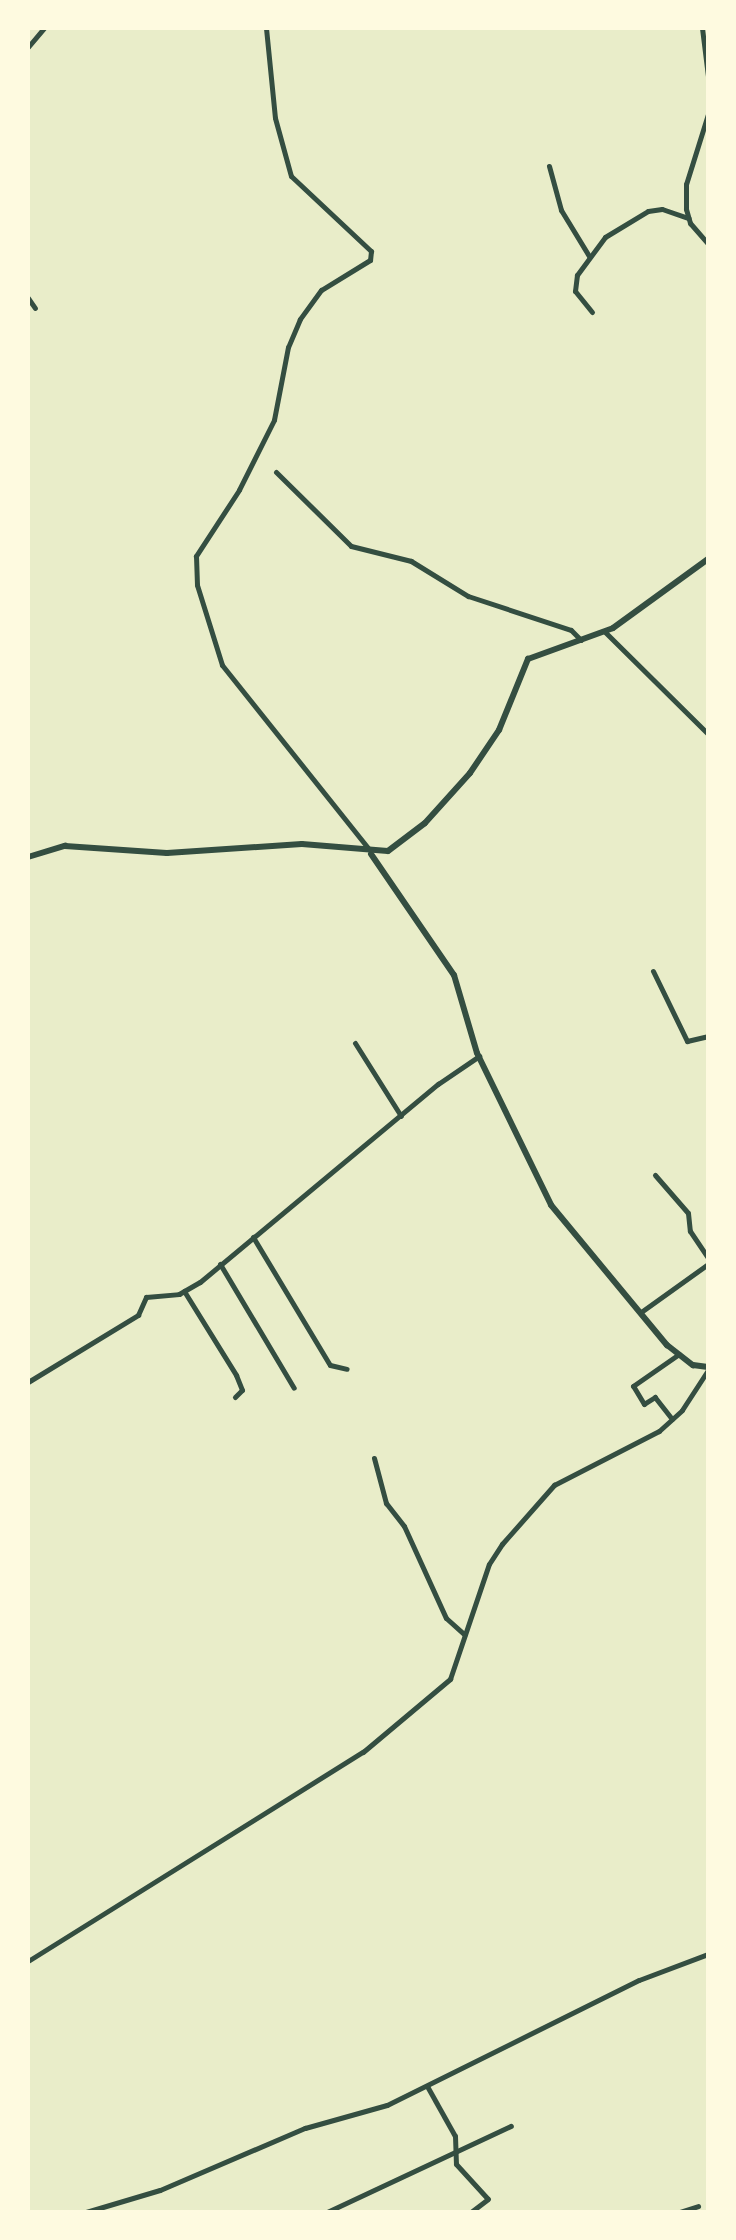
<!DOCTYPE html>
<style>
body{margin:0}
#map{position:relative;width:736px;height:2240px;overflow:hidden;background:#e9edc9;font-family:Montserrat,sans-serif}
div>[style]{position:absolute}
.minor>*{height:5px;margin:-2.5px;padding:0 2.5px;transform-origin:2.5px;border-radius:2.5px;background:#344e41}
.tertiary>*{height:6px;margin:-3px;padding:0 3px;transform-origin:3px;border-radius:3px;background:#344e41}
span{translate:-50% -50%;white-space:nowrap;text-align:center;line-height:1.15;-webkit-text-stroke:6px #fefae0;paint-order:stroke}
.frame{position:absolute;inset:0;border:30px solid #fefae0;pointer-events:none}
</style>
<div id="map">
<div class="minor">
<div style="left:266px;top:28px;width:90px;rotate:84.3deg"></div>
<div style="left:275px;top:118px;width:60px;rotate:74.6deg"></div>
<div style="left:291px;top:176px;width:110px;rotate:43.2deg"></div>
<div style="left:371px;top:251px;width:9px;rotate:96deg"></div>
<div style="left:370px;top:260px;width:57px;rotate:148.5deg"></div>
<div style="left:321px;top:290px;width:36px;rotate:126deg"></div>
<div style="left:300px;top:319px;width:30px;rotate:113deg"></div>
<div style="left:288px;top:347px;width:74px;rotate:100.9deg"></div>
<div style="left:274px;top:420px;width:78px;rotate:116.6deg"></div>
<div style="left:239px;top:490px;width:79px;rotate:123.1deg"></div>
<div style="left:196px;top:556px;width:29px;rotate:88deg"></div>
<div style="left:197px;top:585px;width:84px;rotate:72.6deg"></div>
<div style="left:222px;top:665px;width:236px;rotate:51.4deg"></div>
<div style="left:702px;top:28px;width:48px;rotate:82.9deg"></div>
<div style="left:28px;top:47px;width:25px;rotate:-50deg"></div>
<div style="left:708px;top:114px;width:73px;rotate:107.4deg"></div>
<div style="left:686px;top:184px;width:25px;rotate:90deg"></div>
<div style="left:686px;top:209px;width:15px;rotate:74deg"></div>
<div style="left:690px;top:223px;width:28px;rotate:49deg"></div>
<div style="left:549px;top:166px;width:46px;rotate:74.7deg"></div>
<div style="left:561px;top:210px;width:54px;rotate:58.7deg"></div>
<div style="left:28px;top:298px;width:12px;rotate:55deg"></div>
<div style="left:592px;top:312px;width:27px;rotate:-129deg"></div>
<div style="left:575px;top:291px;width:16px;rotate:-83deg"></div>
<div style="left:577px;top:275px;width:47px;rotate:-53.6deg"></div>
<div style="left:605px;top:237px;width:50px;rotate:-31.2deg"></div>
<div style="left:648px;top:211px;width:14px;rotate:-8deg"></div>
<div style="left:662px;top:209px;width:28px;rotate:19deg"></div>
<div style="left:276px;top:472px;width:105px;rotate:44.6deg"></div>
<div style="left:351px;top:546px;width:62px;rotate:14deg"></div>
<div style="left:411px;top:561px;width:67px;rotate:31.6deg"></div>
<div style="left:468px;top:596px;width:108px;rotate:18.3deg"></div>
<div style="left:571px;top:630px;width:14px;rotate:45deg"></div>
<div style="left:605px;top:632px;width:145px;rotate:44.7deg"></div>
<div style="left:653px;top:971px;width:78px;rotate:64.1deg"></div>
<div style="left:687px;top:1041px;width:22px;rotate:-13deg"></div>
<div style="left:355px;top:1043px;width:86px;rotate:57.8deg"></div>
<div style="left:655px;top:1175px;width:50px;rotate:49deg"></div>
<div style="left:688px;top:1213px;width:18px;rotate:84deg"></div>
<div style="left:690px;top:1231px;width:32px;rotate:56deg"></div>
<div style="left:253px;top:1237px;width:149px;rotate:59deg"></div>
<div style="left:330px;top:1365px;width:17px;rotate:13deg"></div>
<div style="left:220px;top:1264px;width:144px;rotate:59.2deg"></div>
<div style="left:184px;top:1291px;width:99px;rotate:58.2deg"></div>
<div style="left:236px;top:1375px;width:16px;rotate:68deg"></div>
<div style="left:242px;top:1390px;width:10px;rotate:135deg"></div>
<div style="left:641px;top:1312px;width:82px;rotate:-35.6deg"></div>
<div style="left:28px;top:1382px;width:129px;rotate:-31.3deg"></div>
<div style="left:138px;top:1315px;width:20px;rotate:-66deg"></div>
<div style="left:146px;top:1297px;width:33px;rotate:-5deg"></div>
<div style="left:179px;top:1294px;width:24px;rotate:-30deg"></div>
<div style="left:200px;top:1282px;width:310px;rotate:-39.8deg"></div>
<div style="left:438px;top:1084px;width:50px;rotate:-34.3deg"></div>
<div style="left:672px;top:1419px;width:28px;rotate:-128deg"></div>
<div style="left:655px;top:1397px;width:13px;rotate:148deg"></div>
<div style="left:644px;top:1404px;width:21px;rotate:-121deg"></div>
<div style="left:633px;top:1386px;width:56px;rotate:-34.8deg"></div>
<div style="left:374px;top:1458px;width:47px;rotate:75.1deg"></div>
<div style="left:386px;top:1503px;width:29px;rotate:52deg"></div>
<div style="left:404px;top:1526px;width:101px;rotate:65.5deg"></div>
<div style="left:446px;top:1618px;width:25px;rotate:42deg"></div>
<div style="left:28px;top:1961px;width:395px;rotate:-32deg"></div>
<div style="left:363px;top:1752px;width:114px;rotate:-40deg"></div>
<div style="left:450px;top:1679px;width:121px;rotate:-71.3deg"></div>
<div style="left:489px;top:1564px;width:24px;rotate:-57deg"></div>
<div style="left:502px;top:1544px;width:79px;rotate:-48.6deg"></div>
<div style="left:554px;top:1485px;width:118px;rotate:-27.2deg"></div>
<div style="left:659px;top:1431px;width:31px;rotate:-42deg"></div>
<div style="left:682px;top:1410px;width:48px;rotate:-57deg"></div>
<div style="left:427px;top:2086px;width:57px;rotate:60.8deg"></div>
<div style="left:455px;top:2136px;width:28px;rotate:88deg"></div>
<div style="left:456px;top:2164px;width:47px;rotate:47.6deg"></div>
<div style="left:488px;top:2199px;width:21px;rotate:143deg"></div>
<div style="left:86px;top:2212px;width:77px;rotate:-16.6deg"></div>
<div style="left:160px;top:2190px;width:158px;rotate:-23.2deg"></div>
<div style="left:305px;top:2128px;width:85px;rotate:-15.7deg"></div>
<div style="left:387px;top:2105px;width:281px;rotate:-26.4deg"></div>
<div style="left:639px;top:1980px;width:74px;rotate:-20.6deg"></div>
<div style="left:327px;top:2212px;width:203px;rotate:-25.1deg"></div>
<div style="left:680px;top:2212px;width:19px;rotate:-18deg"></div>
</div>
<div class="tertiary">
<div style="left:371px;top:854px;width:147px;rotate:55.6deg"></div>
<div style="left:454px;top:975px;width:81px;rotate:73.6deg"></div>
<div style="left:477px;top:1053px;width:169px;rotate:64deg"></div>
<div style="left:551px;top:1205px;width:182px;rotate:50.4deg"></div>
<div style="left:667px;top:1345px;width:33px;rotate:38deg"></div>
<div style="left:693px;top:1365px;width:15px;rotate:8deg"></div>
<div style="left:28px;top:857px;width:39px;rotate:-17deg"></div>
<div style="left:65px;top:846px;width:102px;rotate:3.9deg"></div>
<div style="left:167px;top:853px;width:135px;rotate:-3.8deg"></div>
<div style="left:302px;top:844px;width:86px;rotate:4.7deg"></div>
<div style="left:388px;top:851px;width:46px;rotate:-37.1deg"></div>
<div style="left:425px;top:823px;width:67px;rotate:-48deg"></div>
<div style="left:470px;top:773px;width:52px;rotate:-56deg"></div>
<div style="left:499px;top:730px;width:77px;rotate:-67.8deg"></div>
<div style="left:528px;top:659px;width:90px;rotate:-20deg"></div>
<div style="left:613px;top:628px;width:117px;rotate:-36deg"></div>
</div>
<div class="frame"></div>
</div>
